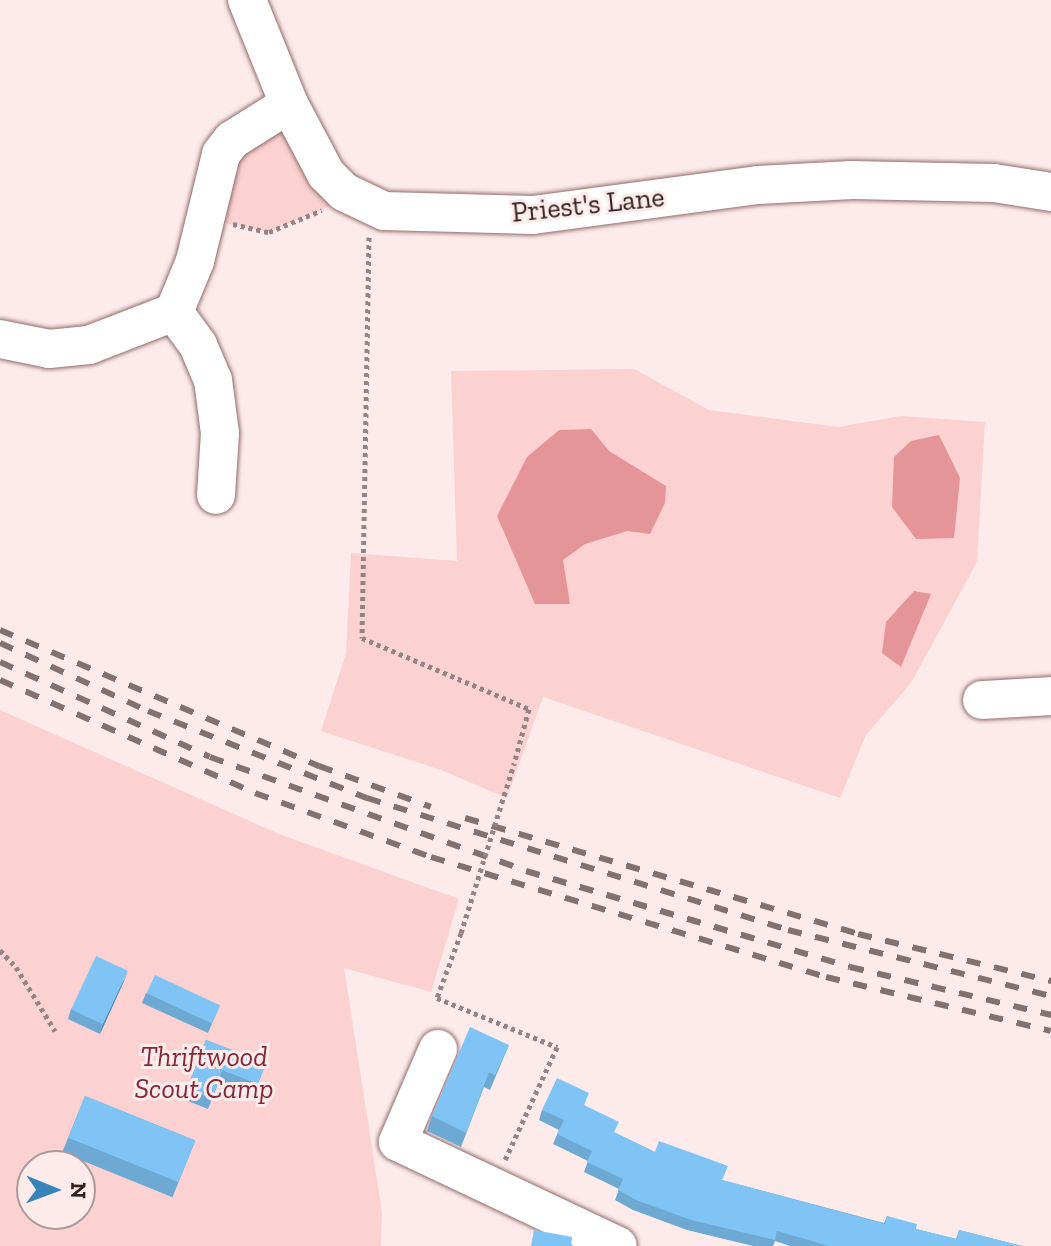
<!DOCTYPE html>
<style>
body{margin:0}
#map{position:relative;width:1051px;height:1246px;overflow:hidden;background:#fdebeb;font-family:"Zilla Slab",serif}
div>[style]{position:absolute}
.green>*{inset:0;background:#fbd1d2}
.water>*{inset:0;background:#e59498}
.path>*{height:5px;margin-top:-2.5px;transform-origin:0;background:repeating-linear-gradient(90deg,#958485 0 4px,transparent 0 8px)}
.roads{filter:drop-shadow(0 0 2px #916b6c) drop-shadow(0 0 2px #916b6c)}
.minor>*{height:38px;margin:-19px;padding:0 19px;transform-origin:19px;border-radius:19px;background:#fff}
.rail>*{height:6px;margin-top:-3px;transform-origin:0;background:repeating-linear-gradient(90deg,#827172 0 14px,transparent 0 28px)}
.path-bridge>*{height:5px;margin-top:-2.5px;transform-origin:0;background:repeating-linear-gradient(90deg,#958485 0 4px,transparent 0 8px)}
.wall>*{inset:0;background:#6da9d2;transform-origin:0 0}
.shaded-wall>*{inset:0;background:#5989ab}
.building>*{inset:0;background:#7fc4f4;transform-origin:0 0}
span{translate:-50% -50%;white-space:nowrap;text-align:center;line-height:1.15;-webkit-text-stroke:6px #fdebeb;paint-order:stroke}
.street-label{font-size:28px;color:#312122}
.park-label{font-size:28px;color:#862735;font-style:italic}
.north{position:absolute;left:16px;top:1150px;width:80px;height:80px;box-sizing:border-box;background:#fdebeb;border:2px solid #ab9a9b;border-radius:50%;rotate:91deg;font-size:22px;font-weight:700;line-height:32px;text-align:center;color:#312122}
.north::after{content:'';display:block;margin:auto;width:28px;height:36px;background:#3785b8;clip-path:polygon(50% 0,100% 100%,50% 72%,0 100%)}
</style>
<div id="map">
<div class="green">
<div style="clip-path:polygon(289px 104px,342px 201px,269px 232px,204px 219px,214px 173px)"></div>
<div style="clip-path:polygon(634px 369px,709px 410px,838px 427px,901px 416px,985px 422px,977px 562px,911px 683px,866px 735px,840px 798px,543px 697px,507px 798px,441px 770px,321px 731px,346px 653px,351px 553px,457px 561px,451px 371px)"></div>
<div style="clip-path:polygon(evenodd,0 710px,279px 834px,459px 899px,431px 992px,344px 968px,382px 1212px,381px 1246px,0 1246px,0 710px,32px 1166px,80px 1166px,80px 1214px,32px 1214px,32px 1166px)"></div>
</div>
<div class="water">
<div style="clip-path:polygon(591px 429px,609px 451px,666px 486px,665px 503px,650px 534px,627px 531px,585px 544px,563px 560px,570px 604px,535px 604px,497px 516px,527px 457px,559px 430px)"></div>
<div style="clip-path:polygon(939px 435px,960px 478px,954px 538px,916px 539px,892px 507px,894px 457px,911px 441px)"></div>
<div style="clip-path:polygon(914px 591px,931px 594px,901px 667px,882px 653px,886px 622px)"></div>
</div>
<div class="path">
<div style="left:233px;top:224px;width:37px;rotate:13deg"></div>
<div style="left:269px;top:232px;width:57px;rotate:-22.5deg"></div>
<div style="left:369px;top:237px;width:401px;rotate:91deg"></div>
<div style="left:362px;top:638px;width:181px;rotate:23deg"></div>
<div style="left:529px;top:709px;width:57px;rotate:105.3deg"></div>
<div style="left:461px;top:933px;width:69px;rotate:110.3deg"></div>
<div style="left:437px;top:998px;width:130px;rotate:22.2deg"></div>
<div style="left:557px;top:1047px;width:124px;rotate:114.7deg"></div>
<div style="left:0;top:950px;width:23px;rotate:47deg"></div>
<div style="left:16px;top:967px;width:75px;rotate:58.6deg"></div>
</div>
<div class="roads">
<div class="minor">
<div style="left:247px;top:0;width:112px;rotate:68deg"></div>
<div style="left:289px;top:104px;width:79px;rotate:62.1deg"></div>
<div style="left:326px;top:174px;width:25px;rotate:45deg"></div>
<div style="left:344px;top:192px;width:44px;rotate:25.4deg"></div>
<div style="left:384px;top:211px;width:149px;rotate:1.5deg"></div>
<div style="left:533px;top:215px;width:227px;rotate:-7.6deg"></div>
<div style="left:758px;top:185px;width:94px;rotate:-3deg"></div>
<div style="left:852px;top:180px;width:142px;rotate:1.2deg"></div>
<div style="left:994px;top:183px;width:58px;rotate:9deg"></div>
<div style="left:174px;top:312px;width:41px;rotate:54deg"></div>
<div style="left:198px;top:345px;width:38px;rotate:67deg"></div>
<div style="left:213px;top:380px;width:53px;rotate:82.5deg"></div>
<div style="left:220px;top:433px;width:62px;rotate:93.7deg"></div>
<div style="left:0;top:339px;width:50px;rotate:11.5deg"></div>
<div style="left:49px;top:349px;width:40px;rotate:-5.7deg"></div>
<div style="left:89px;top:345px;width:91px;rotate:-21.2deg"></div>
<div style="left:174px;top:312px;width:55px;rotate:-67.6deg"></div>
<div style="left:195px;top:261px;width:110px;rotate:-76.3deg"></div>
<div style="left:221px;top:154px;width:18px;rotate:-52deg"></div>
<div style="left:232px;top:140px;width:67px;rotate:-32.3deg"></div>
<div style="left:982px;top:700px;width:69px;rotate:-3.3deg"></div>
<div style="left:438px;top:1049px;width:101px;rotate:113.3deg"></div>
<div style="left:398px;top:1142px;width:243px;rotate:25.3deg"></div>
</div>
</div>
<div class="rail">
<div style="left:0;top:630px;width:347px;rotate:23.1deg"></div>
<div style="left:319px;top:766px;width:119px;rotate:20.1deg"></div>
<div style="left:0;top:643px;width:163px;rotate:24.7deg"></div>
<div style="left:148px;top:711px;width:236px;rotate:21.7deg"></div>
<div style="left:367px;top:798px;width:441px;rotate:17.4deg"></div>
<div style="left:788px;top:930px;width:271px;rotate:14.1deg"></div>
<div style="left:0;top:662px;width:230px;rotate:24.3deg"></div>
<div style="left:210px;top:757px;width:336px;rotate:19.8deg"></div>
<div style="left:526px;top:871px;width:338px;rotate:16.5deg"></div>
<div style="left:850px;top:967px;width:207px;rotate:13.4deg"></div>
<div style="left:0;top:680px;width:279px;rotate:23.9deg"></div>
<div style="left:255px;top:793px;width:187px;rotate:20deg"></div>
<div style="left:431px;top:857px;width:413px;rotate:16.9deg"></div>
<div style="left:826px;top:977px;width:231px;rotate:13.5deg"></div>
<div style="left:465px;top:818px;width:410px;rotate:16.4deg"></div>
<div style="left:858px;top:934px;width:199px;rotate:13.7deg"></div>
</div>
<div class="path-bridge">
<div style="left:461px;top:933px;width:177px;rotate:-72.6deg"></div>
</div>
<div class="wall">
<div style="clip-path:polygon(124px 981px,100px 1034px,68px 1019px,71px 1009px)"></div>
<div style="clip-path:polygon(146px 993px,220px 1005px,208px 1033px,142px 1003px)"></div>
<div style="clip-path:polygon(206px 1040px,266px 1063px,254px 1094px,219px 1081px,208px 1109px,183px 1099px)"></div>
<div style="clip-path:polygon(509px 1045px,490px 1090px,484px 1087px,461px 1147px,427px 1131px,432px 1116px)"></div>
<div style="left:85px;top:1096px;width:119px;height:61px;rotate:22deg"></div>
<div style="clip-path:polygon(542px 1110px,615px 1133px,655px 1152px,722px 1180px,884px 1223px,887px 1216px,916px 1229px,956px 1239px,959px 1230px,1022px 1246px,790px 1246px,775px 1241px,773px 1246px,753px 1246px,687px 1230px,633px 1210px,615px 1200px,619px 1189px,584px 1172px,588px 1161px,553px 1144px,559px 1130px,539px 1120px)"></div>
</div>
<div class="shaded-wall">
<div style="clip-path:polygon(128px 971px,124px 981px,100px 1034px,103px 1024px)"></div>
</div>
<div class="building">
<div style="left:96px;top:956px;width:35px;height:59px;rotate:25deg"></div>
<div style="left:155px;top:975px;width:72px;height:20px;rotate:25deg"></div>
<div style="clip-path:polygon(470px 1027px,509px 1045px,495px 1075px,489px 1072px,466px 1133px,432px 1116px)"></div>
<div style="clip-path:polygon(206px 1040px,266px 1063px,258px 1084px,222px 1070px,212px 1099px,187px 1089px)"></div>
<div style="clip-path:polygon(557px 1078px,589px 1093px,584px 1105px,619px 1122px,614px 1132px,655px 1152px,659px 1141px,728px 1166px,722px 1180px,885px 1224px,887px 1216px,917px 1224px,916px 1229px,957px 1239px,959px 1230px,1022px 1246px,829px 1246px,777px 1231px,775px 1240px,691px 1220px,636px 1200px,618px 1190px,623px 1179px,587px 1162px,592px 1151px,557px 1134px,564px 1120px,542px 1110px)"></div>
<div style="left:85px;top:1096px;width:119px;height:45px;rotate:22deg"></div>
<div style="clip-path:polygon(534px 1230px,572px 1237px,571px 1246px,531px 1246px)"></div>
</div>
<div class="street-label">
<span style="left:588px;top:205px;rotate:-6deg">Priest's Lane</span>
</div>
<div class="park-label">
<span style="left:204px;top:1073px">Thriftwood<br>Scout Camp</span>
</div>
<div class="north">N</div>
</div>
